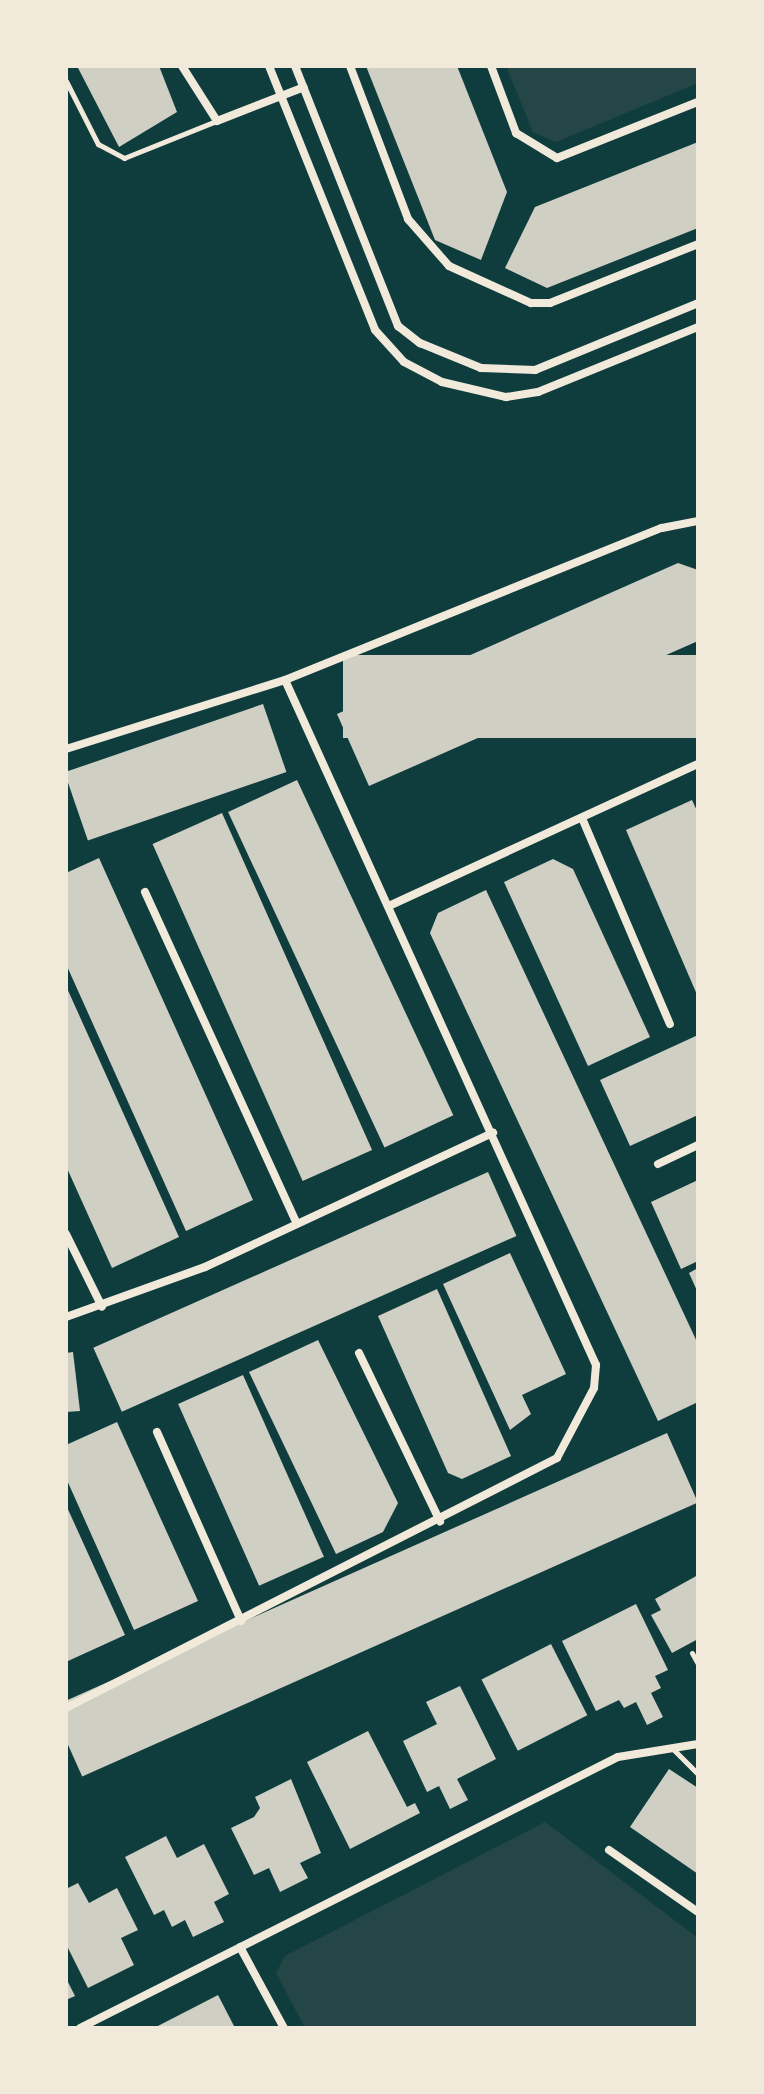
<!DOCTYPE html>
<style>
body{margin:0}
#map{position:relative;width:764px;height:2094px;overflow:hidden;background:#0f3d3e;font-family:Karla,sans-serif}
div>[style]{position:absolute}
.green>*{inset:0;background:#244646}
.building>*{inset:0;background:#cfcfc3;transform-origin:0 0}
.service>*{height:5px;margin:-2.5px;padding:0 2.5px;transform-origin:2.5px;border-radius:2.5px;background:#f1e9da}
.minor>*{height:8px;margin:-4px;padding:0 4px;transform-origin:4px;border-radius:4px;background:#f1e9da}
span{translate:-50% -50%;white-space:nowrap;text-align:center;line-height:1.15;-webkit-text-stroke:8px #f1e9da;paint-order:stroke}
.frame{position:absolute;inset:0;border:68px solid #f1e9da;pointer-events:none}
</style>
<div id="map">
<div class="green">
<div style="clip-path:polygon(506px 66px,698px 66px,698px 83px,556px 142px,533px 132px)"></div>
<div style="clip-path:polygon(545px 1822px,698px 1938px,698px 2028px,305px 2028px,276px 1973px,285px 1956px)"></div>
</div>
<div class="building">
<div style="clip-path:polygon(77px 66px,159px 66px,177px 112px,119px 147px)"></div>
<div style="clip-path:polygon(366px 66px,457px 66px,507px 192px,481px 260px,435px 240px)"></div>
<div style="clip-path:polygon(698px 142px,698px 228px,547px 288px,505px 268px,535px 207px)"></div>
<div style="clip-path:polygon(678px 563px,698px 570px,698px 641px,369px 786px,337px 714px)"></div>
<div style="left:698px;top:655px;width:83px;height:355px;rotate:90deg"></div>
<div style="left:263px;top:704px;width:72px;height:210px;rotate:71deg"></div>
<div style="left:297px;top:780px;width:370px;height:76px;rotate:65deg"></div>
<div style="clip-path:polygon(692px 800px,698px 813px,698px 997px,626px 830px)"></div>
<div style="left:222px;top:813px;width:369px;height:76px;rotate:66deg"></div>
<div style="clip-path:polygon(99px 858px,253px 1200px,186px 1231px,66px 964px,66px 873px)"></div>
<div style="clip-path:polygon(553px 859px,573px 869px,650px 1037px,588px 1066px,504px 882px)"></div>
<div style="clip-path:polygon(486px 890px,698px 1344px,698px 1402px,658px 1421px,430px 933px,438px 913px)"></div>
<div style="clip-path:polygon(66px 986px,179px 1237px,112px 1268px,66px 1166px)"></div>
<div style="clip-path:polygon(698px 1035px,698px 1115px,630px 1146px,600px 1080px)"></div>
<div style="left:488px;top:1172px;width:70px;height:432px;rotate:66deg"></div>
<div style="clip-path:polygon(698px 1180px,698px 1261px,681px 1269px,651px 1202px)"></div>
<div style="clip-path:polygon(510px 1253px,566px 1374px,522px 1395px,531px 1414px,510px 1430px,443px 1284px)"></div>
<div style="clip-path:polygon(698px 1268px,698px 1293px,689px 1273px)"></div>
<div style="clip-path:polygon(437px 1289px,511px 1456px,462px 1479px,448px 1473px,378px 1316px)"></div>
<div style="clip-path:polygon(318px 1340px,398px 1503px,383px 1532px,336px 1554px,249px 1372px)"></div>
<div style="clip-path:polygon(73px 1352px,80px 1411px,66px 1412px,66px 1353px)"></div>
<div style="left:243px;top:1375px;width:199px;height:71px;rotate:66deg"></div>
<div style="clip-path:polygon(117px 1422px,198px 1601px,134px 1630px,66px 1478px,66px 1445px)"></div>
<div style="left:667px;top:1433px;width:76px;height:674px;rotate:66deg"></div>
<div style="clip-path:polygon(66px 1505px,125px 1635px,68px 1661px,66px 1656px)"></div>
<div style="clip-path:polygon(698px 1575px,698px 1639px,672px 1653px,651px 1615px,661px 1610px,655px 1599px)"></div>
<div style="clip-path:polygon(636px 1604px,668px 1670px,655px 1676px,661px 1688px,651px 1693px,663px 1717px,647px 1725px,636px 1702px,624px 1708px,619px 1700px,596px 1711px,562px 1641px)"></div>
<div style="left:551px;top:1644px;width:80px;height:78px;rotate:63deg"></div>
<div style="clip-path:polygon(460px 1686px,496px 1759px,457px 1779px,468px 1800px,450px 1809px,439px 1786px,427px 1792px,403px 1741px,437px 1724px,426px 1702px)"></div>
<div style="clip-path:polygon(368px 1731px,407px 1807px,415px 1803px,420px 1813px,350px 1849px,307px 1762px)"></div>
<div style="clip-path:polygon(669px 1769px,698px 1788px,698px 1874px,630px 1827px)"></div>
<div style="clip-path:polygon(291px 1779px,321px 1853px,300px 1863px,308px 1878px,280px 1892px,269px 1868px,254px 1875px,231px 1828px,254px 1817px,260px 1808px,255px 1797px)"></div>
<div style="clip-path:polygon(166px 1836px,177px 1858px,204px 1844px,229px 1894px,214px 1902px,224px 1922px,193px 1937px,185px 1920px,172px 1927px,164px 1910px,154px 1915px,125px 1857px)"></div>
<div style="clip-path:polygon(78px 1883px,89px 1903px,117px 1888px,138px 1930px,121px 1938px,134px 1965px,88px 1988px,66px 1944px,66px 1889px)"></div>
<div style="clip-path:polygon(66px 1978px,75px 1996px,66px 2000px)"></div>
<div style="clip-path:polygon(218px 1995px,235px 2028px,154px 2028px)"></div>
</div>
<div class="service">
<div style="left:66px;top:81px;width:71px;rotate:63.1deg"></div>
<div style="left:98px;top:144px;width:30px;rotate:28deg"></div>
<div style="left:124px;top:158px;width:99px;rotate:-21.9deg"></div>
<div style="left:692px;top:1653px;width:13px;rotate:61deg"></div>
<div style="left:671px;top:1747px;width:38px;rotate:45deg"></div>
</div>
<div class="minor">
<div style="left:182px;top:66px;width:65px;rotate:57.5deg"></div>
<div style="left:217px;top:121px;width:93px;rotate:-21.3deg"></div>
<div style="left:269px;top:66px;width:284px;rotate:68.1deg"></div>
<div style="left:375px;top:330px;width:43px;rotate:47.8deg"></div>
<div style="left:404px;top:362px;width:43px;rotate:27.8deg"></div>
<div style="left:442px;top:382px;width:66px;rotate:13.2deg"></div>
<div style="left:506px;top:397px;width:32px;rotate:-9deg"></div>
<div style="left:538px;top:392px;width:173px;rotate:-22.1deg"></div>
<div style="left:295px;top:66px;width:280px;rotate:68.4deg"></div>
<div style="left:398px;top:326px;width:28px;rotate:38deg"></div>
<div style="left:420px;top:343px;width:66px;rotate:22.3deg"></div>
<div style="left:481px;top:368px;width:54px;rotate:2.1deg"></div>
<div style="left:535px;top:370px;width:176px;rotate:-22.3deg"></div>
<div style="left:350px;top:66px;width:164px;rotate:69.2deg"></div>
<div style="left:408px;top:219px;width:62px;rotate:48.9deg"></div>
<div style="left:449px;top:266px;width:90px;rotate:24.3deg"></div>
<div style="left:531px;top:303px;width:19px"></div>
<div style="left:550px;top:303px;width:159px;rotate:-21.7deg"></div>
<div style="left:491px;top:66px;width:72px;rotate:69.5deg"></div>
<div style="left:516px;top:133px;width:48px;rotate:31.4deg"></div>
<div style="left:557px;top:158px;width:152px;rotate:-21.7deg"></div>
<div style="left:66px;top:749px;width:230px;rotate:-17.5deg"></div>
<div style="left:285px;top:680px;width:406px;rotate:-22deg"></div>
<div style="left:662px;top:528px;width:37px;rotate:-11deg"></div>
<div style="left:582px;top:818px;width:224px;rotate:66.9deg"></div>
<div style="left:145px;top:892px;width:365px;rotate:65.4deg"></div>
<div style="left:391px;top:905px;width:338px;rotate:-24.7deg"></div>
<div style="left:658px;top:1164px;width:44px;rotate:-25.4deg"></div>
<div style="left:66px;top:1234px;width:81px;rotate:63.7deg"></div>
<div style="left:66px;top:1317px;width:148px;rotate:-19.8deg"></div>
<div style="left:205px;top:1267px;width:318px;rotate:-25deg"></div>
<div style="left:359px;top:1353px;width:187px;rotate:64.3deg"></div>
<div style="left:157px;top:1432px;width:207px;rotate:66deg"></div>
<div style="left:66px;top:1708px;width:551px;rotate:-26.98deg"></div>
<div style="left:557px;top:1458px;width:79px;rotate:-62.1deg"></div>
<div style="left:594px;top:1388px;width:23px;rotate:-85deg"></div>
<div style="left:596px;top:1365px;width:752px;rotate:-114.42deg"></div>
<div style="left:609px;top:1850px;width:108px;rotate:34.9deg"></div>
<div style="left:240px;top:1947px;width:92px;rotate:61.5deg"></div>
<div style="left:80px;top:2028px;width:602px;rotate:-26.74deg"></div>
<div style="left:618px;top:1757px;width:81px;rotate:-9.2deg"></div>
</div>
<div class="frame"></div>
</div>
